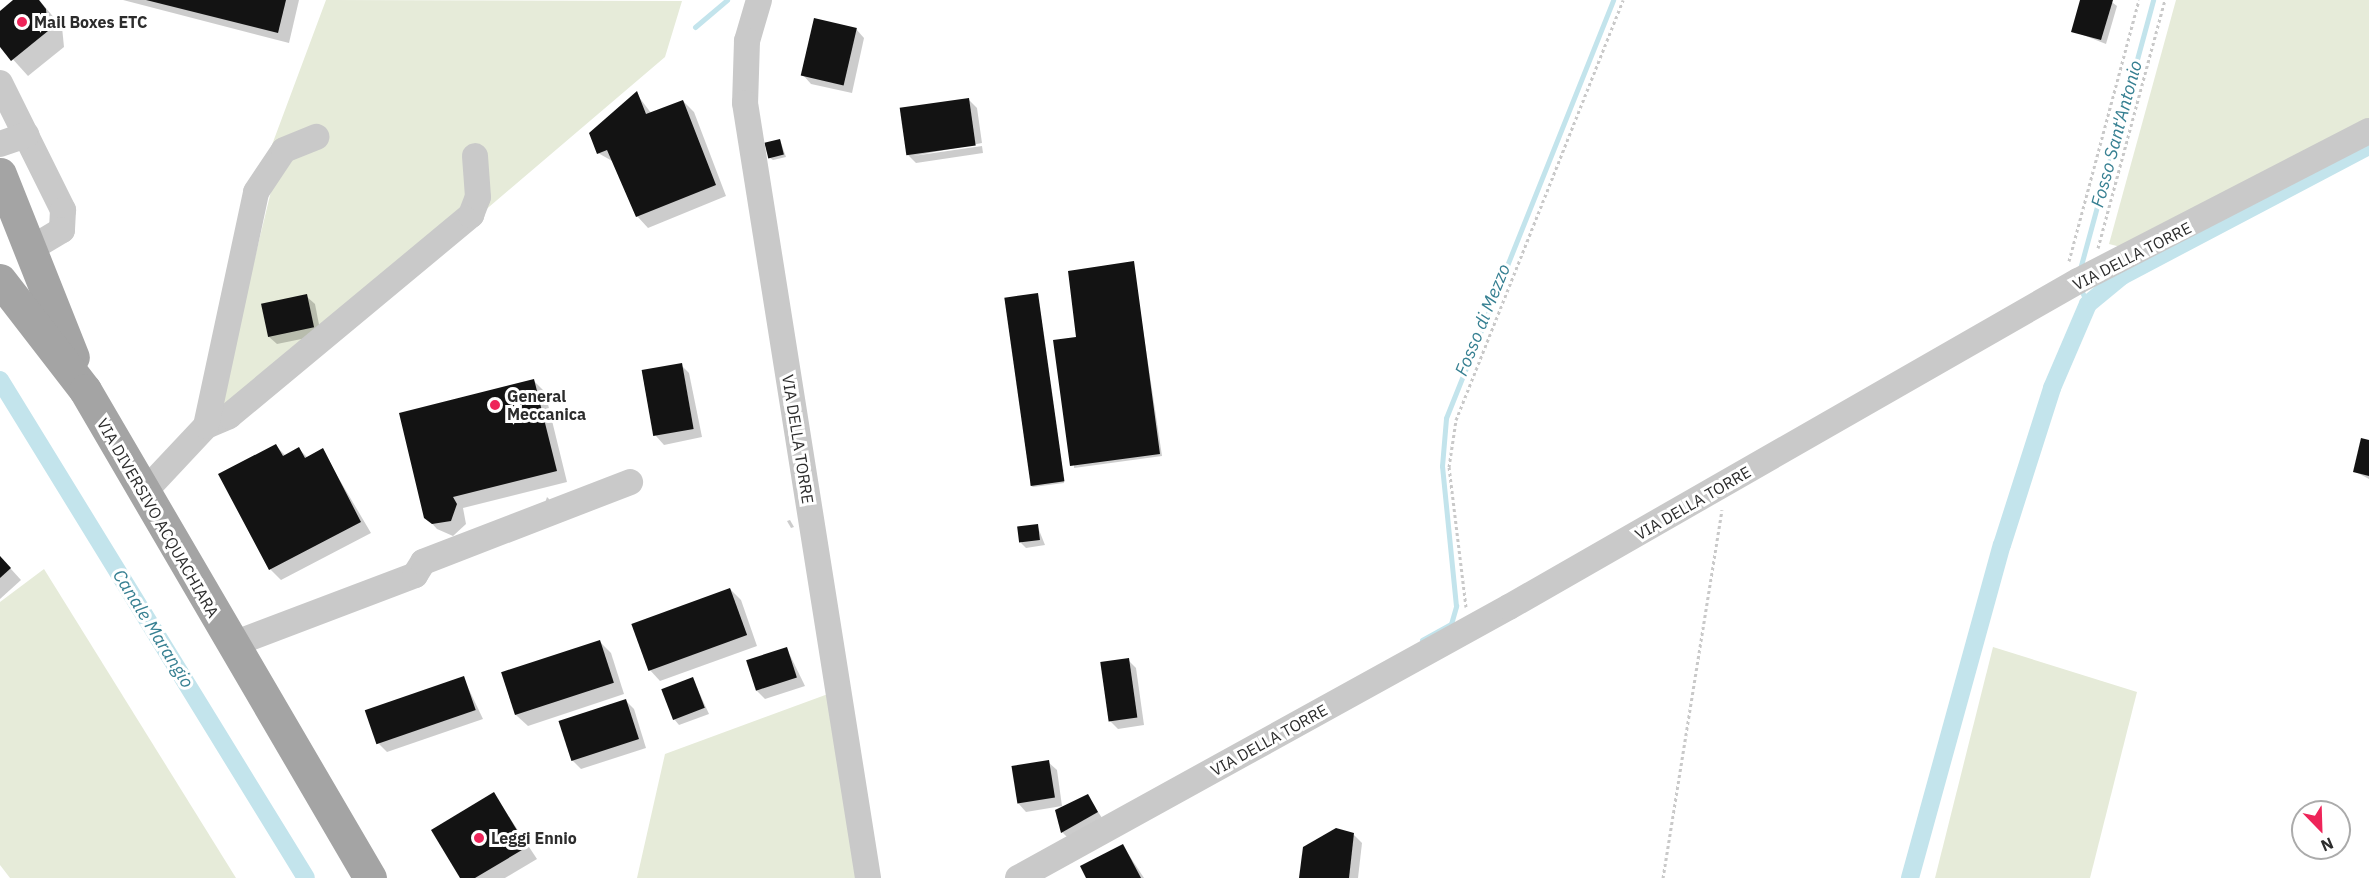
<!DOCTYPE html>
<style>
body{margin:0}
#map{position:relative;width:2369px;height:878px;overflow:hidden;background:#fff;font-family:"IBM Plex Sans",sans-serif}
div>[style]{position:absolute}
.green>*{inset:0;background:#e6ebd9}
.shadow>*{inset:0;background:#0003}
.stream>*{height:5px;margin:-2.5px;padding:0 2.5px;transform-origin:2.5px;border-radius:2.5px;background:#c3e4ec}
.canal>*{height:18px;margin:-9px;padding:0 9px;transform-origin:9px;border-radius:9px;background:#c3e4ec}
.building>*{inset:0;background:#131313;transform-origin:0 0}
.path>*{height:3px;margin-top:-1.5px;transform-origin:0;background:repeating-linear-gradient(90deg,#c9c9c9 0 3px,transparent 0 6px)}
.minor>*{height:26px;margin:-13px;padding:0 13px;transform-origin:13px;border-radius:13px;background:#c9c9c9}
.major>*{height:33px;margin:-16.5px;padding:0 16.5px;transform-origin:16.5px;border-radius:16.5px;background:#a4a4a4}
.dots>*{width:16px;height:16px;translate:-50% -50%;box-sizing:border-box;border:3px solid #fff;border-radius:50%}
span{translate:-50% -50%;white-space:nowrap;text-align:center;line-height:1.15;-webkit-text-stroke:6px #fff;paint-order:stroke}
.poi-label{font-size:16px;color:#2c2c2c;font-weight:700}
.left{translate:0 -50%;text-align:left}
.street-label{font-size:16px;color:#2c2c2c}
.water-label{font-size:18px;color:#378092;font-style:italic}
.north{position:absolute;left:2291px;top:800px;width:60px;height:60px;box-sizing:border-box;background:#fff;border:2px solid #ababab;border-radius:50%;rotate:157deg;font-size:16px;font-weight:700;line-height:24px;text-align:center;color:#2c2c2c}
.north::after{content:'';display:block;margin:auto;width:21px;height:27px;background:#ee2459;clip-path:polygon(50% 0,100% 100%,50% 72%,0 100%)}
</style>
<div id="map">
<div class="green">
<div style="clip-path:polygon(326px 0,682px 1px,665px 57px,225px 432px,223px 389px,273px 183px,260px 177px)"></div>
<div style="clip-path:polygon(2176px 0,2369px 0,2369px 119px,2129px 249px,2109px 244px)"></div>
<div style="clip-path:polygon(44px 569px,236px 878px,10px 878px,0 865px,0 602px)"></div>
<div style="clip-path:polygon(1993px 647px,2137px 692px,2090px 878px,1935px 878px)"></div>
<div style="clip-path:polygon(828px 694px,860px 878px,637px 878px,665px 754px)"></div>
</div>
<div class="shadow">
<div style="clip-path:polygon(16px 0,39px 0,62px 27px,64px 47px,28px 76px,0 45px,0 13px)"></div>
<div style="clip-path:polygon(123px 0,299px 0,289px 43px)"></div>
<div style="clip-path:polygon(2082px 0,2109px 0,2117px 6px,2106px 44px,2073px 31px)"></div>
<div style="clip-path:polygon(856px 29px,864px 38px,852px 93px,811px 84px,803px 75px)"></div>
<div style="clip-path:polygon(636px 93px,651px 113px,683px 101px,694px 112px,726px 196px,648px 228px,637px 216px,614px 162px,598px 153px)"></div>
<div style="clip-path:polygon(969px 100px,977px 108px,982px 143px,913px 156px,982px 146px,983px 153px,916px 163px,908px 155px)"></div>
<div style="clip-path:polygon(780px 140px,786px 157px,773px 160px,770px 158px)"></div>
<div style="clip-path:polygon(1133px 263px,1162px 456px,1074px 468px,1077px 338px)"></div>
<div style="clip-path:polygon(1037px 294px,1064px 483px,1033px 487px,1030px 485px)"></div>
<div style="clip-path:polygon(306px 296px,315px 304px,321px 335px,277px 344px,268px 336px)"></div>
<div style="clip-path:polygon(681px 365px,689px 373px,702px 437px,664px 445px,656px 436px)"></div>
<div style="clip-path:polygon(534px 381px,545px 392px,567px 482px,463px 508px,466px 524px,453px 536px,437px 529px,426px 517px)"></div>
<div style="clip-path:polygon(2369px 442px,2369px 479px,2354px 471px)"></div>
<div style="clip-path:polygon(276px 446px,286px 456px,299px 449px,308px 458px,322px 450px,371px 533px,281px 580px,270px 569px)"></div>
<div style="clip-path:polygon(547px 497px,549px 499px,551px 504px,545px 503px)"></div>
<div style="clip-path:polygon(790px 520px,794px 527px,791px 528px,787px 521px)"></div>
<div style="clip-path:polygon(1037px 525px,1045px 545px,1026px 548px,1021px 543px)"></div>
<div style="clip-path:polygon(0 557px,21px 580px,0 599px)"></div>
<div style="clip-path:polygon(730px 589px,741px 600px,757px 646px,660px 681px,649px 669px)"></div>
<div style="clip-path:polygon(600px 642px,611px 653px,624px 694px,528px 726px,516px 715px,503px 674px)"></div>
<div style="clip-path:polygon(787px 649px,805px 686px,765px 699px,757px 691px)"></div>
<div style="clip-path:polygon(1128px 660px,1136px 668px,1144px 725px,1118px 729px,1110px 721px)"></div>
<div style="clip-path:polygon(463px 677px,483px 719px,387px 752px,379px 744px)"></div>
<div style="clip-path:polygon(693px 679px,709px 714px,679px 725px,674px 719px)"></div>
<div style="clip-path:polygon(626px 701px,634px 709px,646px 748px,581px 769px,572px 760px)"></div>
<div style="clip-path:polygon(1048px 762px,1057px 770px,1062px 806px,1026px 812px,1018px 803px)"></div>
<div style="clip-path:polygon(494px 794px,537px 859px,505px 878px,462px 878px)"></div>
<div style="clip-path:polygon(1088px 796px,1102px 818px,1067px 837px,1062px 832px)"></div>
<div style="clip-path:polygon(1354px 835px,1362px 843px,1358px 878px,1300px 878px)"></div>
<div style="clip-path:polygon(1123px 846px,1144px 878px,1088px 878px)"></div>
</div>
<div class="stream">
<div style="left:695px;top:27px;width:42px;rotate:-40.2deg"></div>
<div style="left:2080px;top:269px;width:279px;rotate:-74.8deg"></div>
<div style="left:2082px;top:292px;width:13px;rotate:63deg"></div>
<div style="left:1422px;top:640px;width:33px;rotate:-29deg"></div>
<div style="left:1451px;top:624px;width:19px;rotate:-74deg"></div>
<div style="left:1456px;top:606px;width:141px;rotate:-95.7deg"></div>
<div style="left:1442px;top:466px;width:48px;rotate:-85.2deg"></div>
<div style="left:1446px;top:418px;width:450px;rotate:-68.2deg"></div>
</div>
<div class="canal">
<div style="left:0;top:380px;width:584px;rotate:58.43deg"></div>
<div style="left:1910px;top:878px;width:345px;rotate:-74.6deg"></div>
<div style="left:2002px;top:545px;width:165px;rotate:-72.3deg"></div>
<div style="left:2052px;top:388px;width:91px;rotate:-66.8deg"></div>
<div style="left:2088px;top:304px;width:44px;rotate:-39.5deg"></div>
<div style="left:2122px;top:276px;width:279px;rotate:-27.8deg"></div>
</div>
<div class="building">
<div style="clip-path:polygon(13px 0,39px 0,46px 9px,48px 31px,11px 61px,0 47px,0 11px)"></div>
<div style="clip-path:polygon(146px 0,286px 0,278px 33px)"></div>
<div style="clip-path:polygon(2080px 0,2113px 0,2101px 40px,2071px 32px)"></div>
<div style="left:814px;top:18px;width:44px;height:59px;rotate:13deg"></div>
<div style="clip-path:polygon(637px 91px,646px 114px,683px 100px,716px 185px,636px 217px,607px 150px,597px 154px,589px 133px)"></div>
<div style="left:969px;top:98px;width:48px;height:70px;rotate:82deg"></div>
<div style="left:780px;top:139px;width:16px;height:16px;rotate:76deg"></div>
<div style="clip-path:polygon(1134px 261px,1160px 454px,1070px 466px,1053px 340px,1076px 337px,1068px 271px)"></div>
<div style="left:1038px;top:293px;width:190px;height:34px;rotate:82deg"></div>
<div style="left:307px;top:294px;width:34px;height:47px;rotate:78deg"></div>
<div style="left:682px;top:363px;width:67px;height:41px;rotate:80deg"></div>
<div style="clip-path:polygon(534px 379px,557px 471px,453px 497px,457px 504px,451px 521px,432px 524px,424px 518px,399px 413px)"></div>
<div style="clip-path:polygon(2361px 438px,2369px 440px,2369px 476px,2353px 472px)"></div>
<div style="clip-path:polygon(276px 444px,283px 456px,299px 447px,305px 458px,323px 448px,361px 522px,269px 570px,218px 474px)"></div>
<div style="left:1038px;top:524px;width:16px;height:21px;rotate:83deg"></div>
<div style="clip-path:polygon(0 556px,11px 568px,0 578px)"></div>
<div style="left:730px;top:588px;width:50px;height:105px;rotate:70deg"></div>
<div style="left:600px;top:640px;width:45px;height:104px;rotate:72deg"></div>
<div style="left:787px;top:647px;width:32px;height:43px;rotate:72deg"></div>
<div style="left:1129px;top:658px;width:60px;height:29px;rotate:82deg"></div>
<div style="left:464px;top:676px;width:36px;height:105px;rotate:71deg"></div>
<div style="left:693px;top:677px;width:33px;height:34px;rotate:69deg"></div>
<div style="left:626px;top:699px;width:42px;height:71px;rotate:72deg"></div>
<div style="left:1049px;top:760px;width:38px;height:38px;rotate:81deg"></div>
<div style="clip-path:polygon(494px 792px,527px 847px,475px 878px,460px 878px,431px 830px)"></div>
<div style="clip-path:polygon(1088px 794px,1098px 812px,1061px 833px,1055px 810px)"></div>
<div style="clip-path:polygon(1336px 828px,1354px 833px,1349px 878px,1299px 878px,1303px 847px)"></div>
<div style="clip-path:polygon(1123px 844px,1141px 878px,1086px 878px,1080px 866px)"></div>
</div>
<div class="path">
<div style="left:2098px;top:248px;width:257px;rotate:-74.9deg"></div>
<div style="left:2069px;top:261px;width:270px;rotate:-75deg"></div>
<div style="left:1466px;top:607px;width:141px;rotate:-96.9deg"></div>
<div style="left:1449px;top:467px;width:48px;rotate:-81.5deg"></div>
<div style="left:1456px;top:420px;width:452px;rotate:-68.3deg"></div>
<div style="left:1663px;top:878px;width:373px;rotate:-80.9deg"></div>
</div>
<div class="minor">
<div style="left:759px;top:0;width:43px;rotate:106.3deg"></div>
<div style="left:747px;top:41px;width:62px;rotate:91.8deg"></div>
<div style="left:745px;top:103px;width:785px;rotate:80.98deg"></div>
<div style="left:0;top:83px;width:142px;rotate:63.6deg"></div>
<div style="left:63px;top:210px;width:20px;rotate:93deg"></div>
<div style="left:62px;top:230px;width:33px;rotate:149deg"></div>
<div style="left:0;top:144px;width:28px;rotate:-19deg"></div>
<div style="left:206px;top:426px;width:25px;rotate:-23deg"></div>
<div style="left:229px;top:416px;width:315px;rotate:-39.7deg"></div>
<div style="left:471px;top:215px;width:19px;rotate:-69deg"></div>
<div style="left:478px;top:197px;width:41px;rotate:-94.2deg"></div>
<div style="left:145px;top:491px;width:89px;rotate:-46.8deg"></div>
<div style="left:206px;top:426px;width:239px;rotate:-77.9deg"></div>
<div style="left:256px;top:192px;width:50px;rotate:-56.3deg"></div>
<div style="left:284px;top:150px;width:35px;rotate:-22deg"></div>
<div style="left:231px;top:645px;width:197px;rotate:-20.8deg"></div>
<div style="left:415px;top:575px;width:15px;rotate:-58deg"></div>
<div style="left:423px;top:562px;width:222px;rotate:-21.1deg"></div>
<div style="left:1018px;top:878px;width:561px;rotate:-28.9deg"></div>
<div style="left:1509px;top:607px;width:656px;rotate:-29.81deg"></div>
<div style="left:2078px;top:281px;width:327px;rotate:-27.3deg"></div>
</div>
<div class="major">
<div style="left:0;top:174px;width:197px;rotate:68.3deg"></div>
<div style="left:0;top:280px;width:139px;rotate:52.3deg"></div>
<div style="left:85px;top:390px;width:565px;rotate:59.71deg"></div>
</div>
<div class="dots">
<div style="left:22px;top:22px;background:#ee2459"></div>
<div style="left:495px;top:405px;background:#ee2459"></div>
<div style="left:479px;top:838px;background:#ee2459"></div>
</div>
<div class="poi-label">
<span class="left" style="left:34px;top:22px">Mail Boxes ETC</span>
<span class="left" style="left:507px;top:405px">General<br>Meccanica</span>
<span class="left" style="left:491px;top:838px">Leggi Ennio</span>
</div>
<div class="street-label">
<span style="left:2132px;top:256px;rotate:-27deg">VIA DELLA TORRE</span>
<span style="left:798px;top:439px;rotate:81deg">VIA DELLA TORRE</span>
<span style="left:1693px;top:503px;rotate:-30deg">VIA DELLA TORRE</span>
<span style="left:158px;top:518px;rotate:60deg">VIA DIVERSIVO ACQUACHIARA</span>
<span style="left:1269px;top:740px;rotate:-29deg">VIA DELLA TORRE</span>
</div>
<div class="water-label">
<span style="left:2117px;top:134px;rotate:-75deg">Fosso Sant'Antonio</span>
<span style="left:1483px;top:320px;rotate:-68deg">Fosso di Mezzo</span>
<span style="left:153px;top:629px;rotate:58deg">Canale Marangio</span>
</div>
<div class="north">N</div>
</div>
